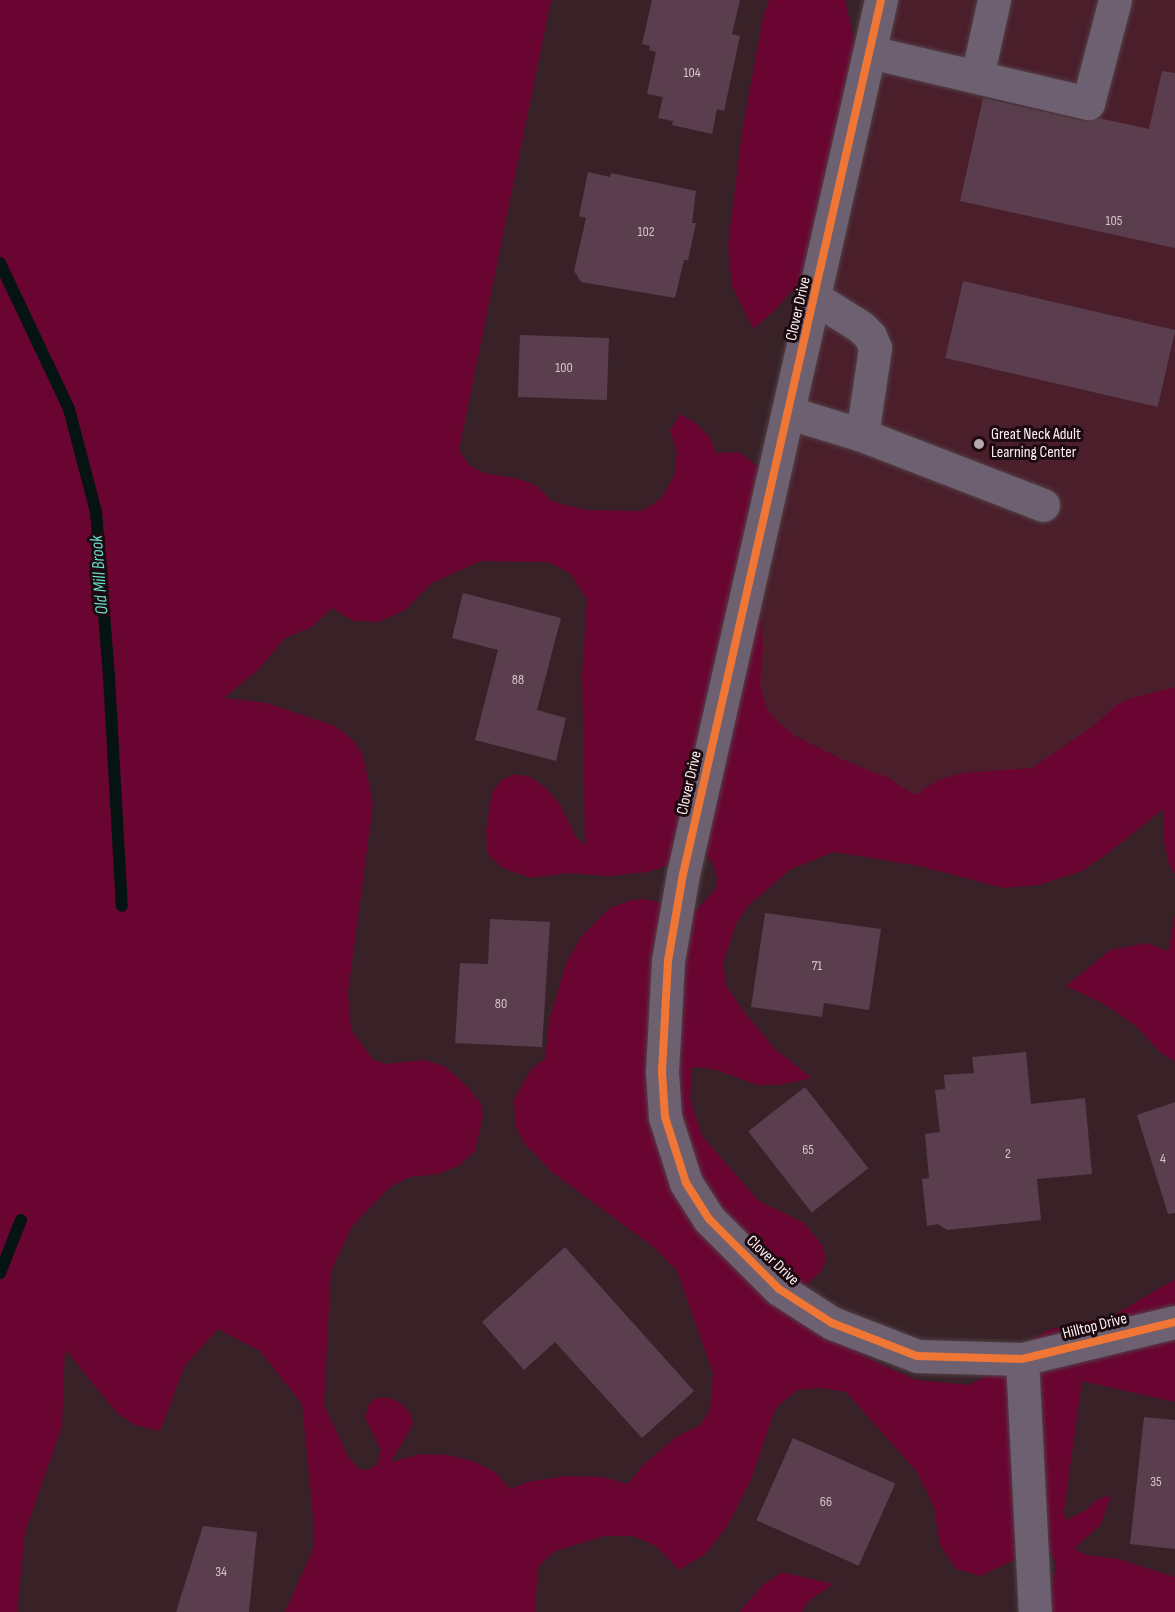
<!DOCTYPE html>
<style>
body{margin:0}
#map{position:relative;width:1175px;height:1612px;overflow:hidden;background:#382228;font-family:"Sofia Sans Condensed",sans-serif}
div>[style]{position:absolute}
.built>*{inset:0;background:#4a1e2b}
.green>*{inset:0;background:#6a0532}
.stream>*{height:12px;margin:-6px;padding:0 6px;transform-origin:6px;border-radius:6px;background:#051412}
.building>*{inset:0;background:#5a3e4e;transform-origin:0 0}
.roads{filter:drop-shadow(0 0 2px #524145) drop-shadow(0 0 2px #524145)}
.minor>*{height:33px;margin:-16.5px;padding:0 16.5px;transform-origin:16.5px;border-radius:16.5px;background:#6d6071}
.cycleway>*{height:8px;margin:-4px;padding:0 4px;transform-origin:4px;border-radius:4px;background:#f07635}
.dots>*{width:16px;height:16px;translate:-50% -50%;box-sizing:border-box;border:3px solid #1c0a0f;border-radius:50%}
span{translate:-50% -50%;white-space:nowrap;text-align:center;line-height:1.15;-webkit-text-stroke:6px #1c0a0f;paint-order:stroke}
.number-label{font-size:14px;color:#d4c4ca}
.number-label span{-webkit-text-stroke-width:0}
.street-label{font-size:16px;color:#fdf1f4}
.poi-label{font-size:16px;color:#fdf1f4}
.left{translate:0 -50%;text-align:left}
.water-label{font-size:18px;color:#66decd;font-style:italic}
</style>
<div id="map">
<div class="built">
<div style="clip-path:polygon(881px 0,1175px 0,1175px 756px,699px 830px)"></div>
</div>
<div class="green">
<div style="clip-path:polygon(evenodd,0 0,551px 0,459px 450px,469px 465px,484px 473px,519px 479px,537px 486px,551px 501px,585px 510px,641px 511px,661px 499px,674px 476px,677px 453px,670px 430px,680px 414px,697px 424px,711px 439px,716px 453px,739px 452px,783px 486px,785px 502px,775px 550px,759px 586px,763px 649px,760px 683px,766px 707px,775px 719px,795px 736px,850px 763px,887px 777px,915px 795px,938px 780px,963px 773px,1032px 768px,1095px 725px,1116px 705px,1128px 699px,1175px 687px,1175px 874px,1169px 865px,1163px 837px,1163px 809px,1111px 851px,1082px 871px,1039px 885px,1004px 888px,919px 866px,834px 852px,791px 869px,749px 905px,736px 924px,723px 963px,726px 985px,744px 1012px,776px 1050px,812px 1078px,779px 1085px,758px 1085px,713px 1069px,692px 1067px,690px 1099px,702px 1136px,759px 1201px,804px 1223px,823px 1246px,826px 1259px,822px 1270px,805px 1286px,777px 1300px,817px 1329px,874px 1361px,916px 1380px,969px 1385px,1001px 1368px,1029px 1341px,1048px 1330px,1114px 1315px,1175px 1279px,1175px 1402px,1082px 1381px,1064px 1511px,1066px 1520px,1086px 1510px,1098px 1499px,1111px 1495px,1101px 1524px,1074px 1549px,1086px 1555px,1119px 1559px,1175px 1577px,1175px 1612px,1049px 1612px,1050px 1592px,1056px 1568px,1054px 1559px,1041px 1537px,1012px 1561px,980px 1576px,956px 1569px,940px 1545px,934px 1507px,917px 1472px,846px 1392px,820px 1388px,797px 1390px,775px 1409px,751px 1480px,728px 1525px,705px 1554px,679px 1570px,656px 1546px,633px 1536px,605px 1536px,555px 1551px,538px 1567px,535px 1612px,285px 1612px,313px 1549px,314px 1527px,302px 1404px,260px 1351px,218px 1329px,185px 1365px,160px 1431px,134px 1425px,116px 1412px,65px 1349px,62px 1426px,25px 1532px,17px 1612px,0 1612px,0 0,481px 561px,548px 562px,570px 573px,587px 599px,582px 672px,585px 846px,576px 837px,559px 803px,546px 788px,530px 777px,515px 774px,502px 780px,492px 792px,486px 830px,487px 853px,501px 867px,530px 878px,568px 873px,608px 876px,648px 872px,704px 853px,712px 862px,717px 877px,716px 889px,694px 912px,645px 899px,632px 900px,610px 908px,581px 937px,566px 963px,549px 1022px,545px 1059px,531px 1069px,514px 1099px,515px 1124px,523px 1142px,553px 1173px,655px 1248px,677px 1271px,713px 1373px,710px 1409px,700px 1425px,676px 1437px,644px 1464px,628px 1484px,602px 1477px,566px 1476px,528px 1482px,510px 1489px,495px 1472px,475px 1462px,448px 1455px,421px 1454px,391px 1462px,413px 1424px,411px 1414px,402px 1404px,390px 1398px,376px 1398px,368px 1406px,365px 1418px,381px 1450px,377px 1465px,368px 1470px,359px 1469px,348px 1457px,324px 1405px,331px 1271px,352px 1226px,390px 1187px,410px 1177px,439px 1174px,460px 1165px,475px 1151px,483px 1116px,481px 1104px,466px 1085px,444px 1066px,424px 1060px,386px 1064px,372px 1059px,351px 1029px,348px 993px,373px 804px,363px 755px,353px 740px,335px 726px,267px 703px,224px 698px,257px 671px,285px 638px,312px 627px,332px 608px,353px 621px,379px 622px,405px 610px,432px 583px,481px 561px)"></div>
<div style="clip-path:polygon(769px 0,845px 0,854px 40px,847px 123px,806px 275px,775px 310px,753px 329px,732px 286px,728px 246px,742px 132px,763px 17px)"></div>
<div style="clip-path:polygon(1175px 914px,1175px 1062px,1161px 1053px,1137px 1027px,1104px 1004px,1066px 986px,1110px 950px,1147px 943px,1168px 951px)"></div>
<div style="clip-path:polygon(782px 1572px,833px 1584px,809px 1601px,801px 1612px,739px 1612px,763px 1585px)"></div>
</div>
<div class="stream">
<div style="left:0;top:263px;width:161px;rotate:64.7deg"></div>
<div style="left:69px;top:409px;width:106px;rotate:75.3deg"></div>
<div style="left:96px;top:512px;width:166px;rotate:85.5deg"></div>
<div style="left:109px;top:677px;width:229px;rotate:86.8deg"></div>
<div style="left:0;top:1273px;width:57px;rotate:-68.4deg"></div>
</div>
<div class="building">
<div style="clip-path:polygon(652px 0,740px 0,732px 34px,740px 36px,724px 111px,717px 109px,712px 134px,672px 125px,673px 121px,658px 118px,663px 97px,647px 94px,656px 52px,649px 50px,650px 46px,642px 44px)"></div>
<div style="clip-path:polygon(1162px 71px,1175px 73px,1175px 248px,960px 201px,983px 98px,1084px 121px,1099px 118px,1149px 129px)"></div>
<div style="clip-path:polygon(588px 172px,610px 177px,611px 173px,696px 191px,692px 223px,696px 223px,688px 260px,684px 260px,675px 298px,581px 282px,574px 271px,586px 218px,579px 216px)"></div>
<div style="left:963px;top:281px;width:218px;height:79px;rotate:13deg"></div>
<div style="left:520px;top:335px;width:89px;height:62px;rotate:2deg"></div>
<div style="clip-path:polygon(463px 593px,561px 618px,537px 710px,566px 718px,556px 761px,475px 740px,498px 650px,452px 638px)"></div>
<div style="clip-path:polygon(765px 913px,881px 929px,869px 1010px,824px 1003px,822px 1017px,751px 1007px)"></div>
<div style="clip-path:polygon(490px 919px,550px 922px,542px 1047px,455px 1043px,460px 963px,488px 964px)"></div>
<div style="clip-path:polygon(1026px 1052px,1031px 1104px,1085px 1098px,1092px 1174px,1037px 1179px,1041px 1220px,947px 1230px,938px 1224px,927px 1226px,922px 1179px,929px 1178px,925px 1134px,940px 1132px,935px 1090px,945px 1089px,944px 1075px,974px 1073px,972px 1057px)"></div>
<div style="left:805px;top:1087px;width:103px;height:72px;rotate:52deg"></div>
<div style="clip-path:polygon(1175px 1102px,1175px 1213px,1168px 1214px,1137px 1115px)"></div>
<div style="clip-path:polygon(565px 1247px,694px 1391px,642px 1438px,555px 1342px,524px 1370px,482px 1322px)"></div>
<div style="clip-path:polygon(1144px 1417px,1175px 1420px,1175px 1549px,1130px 1544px)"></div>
<div style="left:793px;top:1438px;width:112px;height:90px;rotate:24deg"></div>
<div style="clip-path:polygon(203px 1526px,257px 1532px,249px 1612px,176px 1612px)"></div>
</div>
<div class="roads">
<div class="minor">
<div style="left:881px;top:0;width:896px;rotate:102.76deg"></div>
<div style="left:683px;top:874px;width:88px;rotate:99.8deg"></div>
<div style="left:668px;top:961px;width:111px;rotate:93.1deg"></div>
<div style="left:662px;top:1072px;width:45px;rotate:86.2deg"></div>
<div style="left:665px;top:1117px;width:69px;rotate:72.3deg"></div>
<div style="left:686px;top:1183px;width:43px;rotate:57.4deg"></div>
<div style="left:709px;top:1219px;width:99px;rotate:45deg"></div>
<div style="left:779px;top:1289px;width:63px;rotate:32.7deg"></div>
<div style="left:832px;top:1323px;width:91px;rotate:21.2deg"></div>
<div style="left:917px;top:1356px;width:105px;rotate:1.6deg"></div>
<div style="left:1022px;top:1359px;width:157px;rotate:-13.6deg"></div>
<div style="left:870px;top:52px;width:224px;rotate:13.2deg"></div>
<div style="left:1088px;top:103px;width:106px;rotate:-75.3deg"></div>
<div style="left:977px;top:77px;width:79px;rotate:-77.6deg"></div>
<div style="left:815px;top:298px;width:54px;rotate:32.2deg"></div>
<div style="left:861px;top:327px;width:13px;rotate:45deg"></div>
<div style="left:870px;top:336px;width:13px;rotate:67deg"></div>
<div style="left:875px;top:348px;width:88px;rotate:98.5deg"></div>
<div style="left:790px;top:413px;width:75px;rotate:17deg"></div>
<div style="left:862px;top:435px;width:194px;rotate:21.1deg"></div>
<div style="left:1022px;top:1359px;width:253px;rotate:87.1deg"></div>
</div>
</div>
<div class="cycleway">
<div style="left:881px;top:0;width:896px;rotate:102.76deg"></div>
<div style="left:683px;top:874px;width:88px;rotate:99.8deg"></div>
<div style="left:668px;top:961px;width:111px;rotate:93.1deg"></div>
<div style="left:662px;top:1072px;width:45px;rotate:86.2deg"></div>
<div style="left:665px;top:1117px;width:69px;rotate:72.3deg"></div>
<div style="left:686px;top:1183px;width:43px;rotate:57.4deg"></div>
<div style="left:709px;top:1219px;width:99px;rotate:45deg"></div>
<div style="left:779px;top:1289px;width:63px;rotate:32.7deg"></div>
<div style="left:832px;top:1323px;width:91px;rotate:21.2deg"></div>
<div style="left:917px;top:1356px;width:105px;rotate:1.6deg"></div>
<div style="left:1022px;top:1359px;width:157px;rotate:-13.6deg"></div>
</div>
<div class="dots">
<div style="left:979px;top:444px;background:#b8a9ad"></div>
</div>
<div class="number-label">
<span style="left:692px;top:73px">104</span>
<span style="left:1114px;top:221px">105</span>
<span style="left:646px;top:232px">102</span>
<span style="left:564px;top:368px">100</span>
<span style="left:518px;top:680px">88</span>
<span style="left:817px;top:966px">71</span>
<span style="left:501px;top:1004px">80</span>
<span style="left:808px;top:1150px">65</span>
<span style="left:1008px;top:1154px">2</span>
<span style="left:1163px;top:1159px">4</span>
<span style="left:1156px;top:1482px">35</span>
<span style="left:826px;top:1502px">66</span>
<span style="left:221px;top:1572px">34</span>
</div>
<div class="street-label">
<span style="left:799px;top:309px;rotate:-77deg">Clover Drive</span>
<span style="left:690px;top:783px;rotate:-77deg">Clover Drive</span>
<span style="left:772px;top:1261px;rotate:43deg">Clover Drive</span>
<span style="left:1095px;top:1327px;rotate:-14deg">Hilltop Drive</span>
</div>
<div class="poi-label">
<span class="left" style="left:991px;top:444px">Great Neck Adult<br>Learning Center</span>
</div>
<div class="water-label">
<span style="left:100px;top:575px;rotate:-94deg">Old Mill Brook</span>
</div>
</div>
